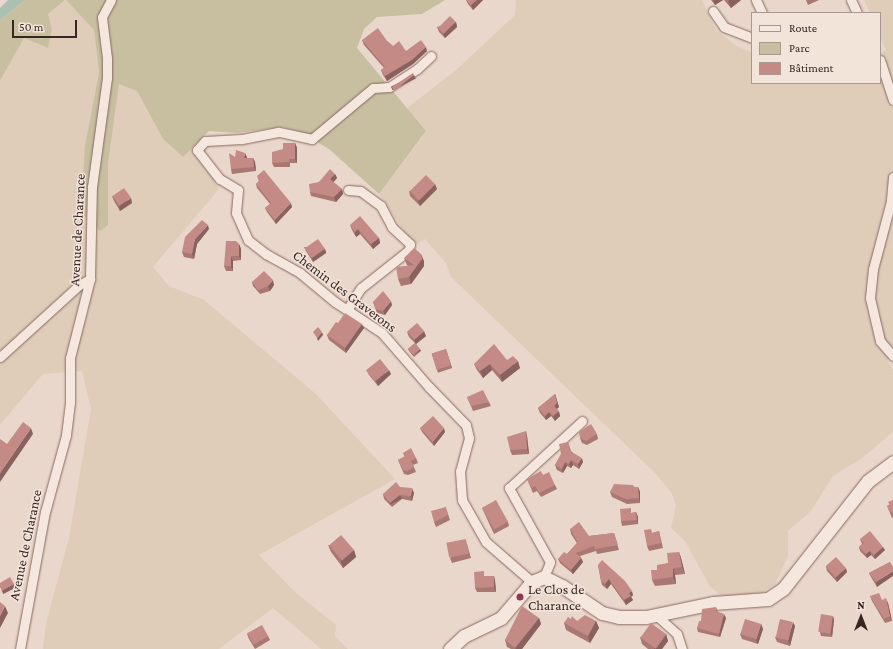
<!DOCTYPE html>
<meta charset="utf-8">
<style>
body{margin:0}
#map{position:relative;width:893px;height:649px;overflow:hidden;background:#ead7cb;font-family:"Crimson Pro",serif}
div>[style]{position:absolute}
.farmland>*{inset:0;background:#dfcdb9}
.green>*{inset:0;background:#c8bfa0}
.water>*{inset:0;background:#abc0b3}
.roads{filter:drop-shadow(0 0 1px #866961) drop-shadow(0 0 1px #866961)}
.street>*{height:9px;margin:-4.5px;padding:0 4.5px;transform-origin:4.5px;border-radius:4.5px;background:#f6e7de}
.secondary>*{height:13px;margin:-6.5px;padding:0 6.5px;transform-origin:6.5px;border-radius:6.5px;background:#f6e7de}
.wall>*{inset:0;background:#a97873;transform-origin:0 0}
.shaded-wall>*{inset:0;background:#89615e;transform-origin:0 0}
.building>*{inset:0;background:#c48b86;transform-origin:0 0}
.dots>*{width:11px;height:11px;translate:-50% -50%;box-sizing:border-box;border:2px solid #f3e4da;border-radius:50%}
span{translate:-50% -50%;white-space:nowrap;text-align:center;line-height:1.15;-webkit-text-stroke:3px #f3e4da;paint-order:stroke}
.street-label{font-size:14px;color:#382623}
.poi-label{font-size:14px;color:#382623}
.left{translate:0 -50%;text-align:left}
.legend{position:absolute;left:751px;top:12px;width:130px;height:72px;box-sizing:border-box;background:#f3e4da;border:1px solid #a89891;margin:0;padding:5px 7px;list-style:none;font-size:12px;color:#382623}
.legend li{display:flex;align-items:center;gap:8px;height:20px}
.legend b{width:20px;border:1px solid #a89891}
.north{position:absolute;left:841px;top:597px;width:40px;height:40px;-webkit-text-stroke:3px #f3e4da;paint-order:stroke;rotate:0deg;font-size:11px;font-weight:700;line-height:16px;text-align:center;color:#382623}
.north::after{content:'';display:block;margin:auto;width:14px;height:18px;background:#382623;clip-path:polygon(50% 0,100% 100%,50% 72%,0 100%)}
.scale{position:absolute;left:12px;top:20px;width:65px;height:18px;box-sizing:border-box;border:2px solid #382623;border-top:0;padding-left:5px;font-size:12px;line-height:14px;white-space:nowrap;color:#382623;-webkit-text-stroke:3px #f3e4da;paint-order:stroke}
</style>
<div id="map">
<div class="farmland">
<div style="clip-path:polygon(66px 0,94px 30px,99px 72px,85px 145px,108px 225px,108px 164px,119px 83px,137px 91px,163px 139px,183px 157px,192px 147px,219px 189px,153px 267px,169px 286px,204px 300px,316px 394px,395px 479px,259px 555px,294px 591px,336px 625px,335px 636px,348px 649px,321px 649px,273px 608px,219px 649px,43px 649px,46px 623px,69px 538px,91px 409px,82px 371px,43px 374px,0 425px,0 81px,24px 38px,48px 48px,52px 30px,47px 14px)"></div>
<div style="clip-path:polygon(516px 0,702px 0,716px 30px,738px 47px,752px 52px,752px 83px,880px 83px,880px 53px,886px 50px,880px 37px,880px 13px,870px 13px,864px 0,893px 0,893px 357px,887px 360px,893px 370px,893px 432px,861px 459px,833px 476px,811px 511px,788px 531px,788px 556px,775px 584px,760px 594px,730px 596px,721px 595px,710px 587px,685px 541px,671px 528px,676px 505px,671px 492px,656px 474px,451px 277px,446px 263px,425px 239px,414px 246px,379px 194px,426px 132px,407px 108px,456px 70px,515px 15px)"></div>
</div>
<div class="green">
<div style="clip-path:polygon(25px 0,65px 0,48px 14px,52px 30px,48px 48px,24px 38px,0 81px,0 20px)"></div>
<div style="clip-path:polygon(66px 0,445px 0,422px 14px,377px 17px,364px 29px,357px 48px,426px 131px,379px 194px,329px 149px,298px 131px,282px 127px,238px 133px,209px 131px,183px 157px,163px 139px,137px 91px,119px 84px,108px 164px,108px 225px,100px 231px,81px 213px,85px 145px,99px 72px,94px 30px)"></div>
</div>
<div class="water">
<div style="clip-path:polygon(8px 0,25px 0,0 20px,0 8px)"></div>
</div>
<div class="roads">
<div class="street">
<div style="left:756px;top:0;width:14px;rotate:65deg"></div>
<div style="left:851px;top:0;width:14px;rotate:65deg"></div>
<div style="left:713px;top:11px;width:19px;rotate:55deg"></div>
<div style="left:724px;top:27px;width:30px;rotate:21deg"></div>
<div style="left:431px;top:56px;width:19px;rotate:137deg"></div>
<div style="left:417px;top:69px;width:33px;rotate:147deg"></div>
<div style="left:389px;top:87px;width:16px;rotate:176deg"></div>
<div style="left:373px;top:88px;width:80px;rotate:140.1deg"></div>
<div style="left:312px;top:139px;width:35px;rotate:-168deg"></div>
<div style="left:278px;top:132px;width:38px;rotate:169deg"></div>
<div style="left:241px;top:139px;width:36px;rotate:177deg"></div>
<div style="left:205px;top:141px;width:12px;rotate:132deg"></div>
<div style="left:197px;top:150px;width:37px;rotate:52deg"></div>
<div style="left:220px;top:179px;width:21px;rotate:31deg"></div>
<div style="left:238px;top:190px;width:23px;rotate:95deg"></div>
<div style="left:236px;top:213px;width:30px;rotate:66deg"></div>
<div style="left:248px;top:240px;width:23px;rotate:38deg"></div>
<div style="left:266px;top:254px;width:39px;rotate:29deg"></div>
<div style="left:300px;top:273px;width:45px;rotate:39.6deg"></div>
<div style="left:335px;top:302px;width:56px;rotate:33.4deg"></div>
<div style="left:382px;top:333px;width:72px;rotate:49deg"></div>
<div style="left:429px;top:387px;width:53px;rotate:45.8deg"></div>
<div style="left:466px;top:425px;width:13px;rotate:77deg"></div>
<div style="left:469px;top:438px;width:34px;rotate:105deg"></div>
<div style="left:460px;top:471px;width:29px;rotate:86deg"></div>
<div style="left:462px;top:500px;width:48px;rotate:60.3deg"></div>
<div style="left:486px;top:542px;width:61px;rotate:41deg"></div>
<div style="left:880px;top:60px;width:42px;rotate:72deg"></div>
<div style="left:893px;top:177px;width:24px;rotate:95deg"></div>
<div style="left:891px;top:201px;width:70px;rotate:104.8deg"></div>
<div style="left:873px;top:269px;width:29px;rotate:96deg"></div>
<div style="left:870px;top:298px;width:44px;rotate:76.9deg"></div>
<div style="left:880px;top:341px;width:20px;rotate:49deg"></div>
<div style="left:347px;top:310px;width:26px;rotate:-58deg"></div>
<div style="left:361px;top:288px;width:61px;rotate:-38.4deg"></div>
<div style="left:409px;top:250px;width:6px;rotate:-81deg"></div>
<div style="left:410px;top:244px;width:25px;rotate:-137deg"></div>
<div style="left:392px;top:227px;width:24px;rotate:-118deg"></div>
<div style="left:381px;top:206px;width:26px;rotate:-144deg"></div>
<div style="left:360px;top:191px;width:12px;rotate:-175deg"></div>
<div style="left:0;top:357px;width:107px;rotate:-42.3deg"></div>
<div style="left:79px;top:285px;width:13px;rotate:-29deg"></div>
<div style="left:544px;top:577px;width:16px;rotate:-68deg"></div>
<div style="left:550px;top:562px;width:85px;rotate:-119deg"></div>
<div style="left:509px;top:488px;width:99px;rotate:-42.5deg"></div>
<div style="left:656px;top:615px;width:28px;rotate:42deg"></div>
<div style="left:677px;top:634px;width:16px;rotate:72deg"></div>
<div style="left:20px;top:649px;width:139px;rotate:-79.7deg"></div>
<div style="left:45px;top:512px;width:80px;rotate:-74.7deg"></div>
<div style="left:66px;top:435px;width:33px;rotate:-83deg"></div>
<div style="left:70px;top:402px;width:44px;rotate:-90deg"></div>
<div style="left:70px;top:358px;width:81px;rotate:-75.8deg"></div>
<div style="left:90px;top:279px;width:92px;rotate:-88.8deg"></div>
<div style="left:92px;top:187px;width:110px;rotate:-82.2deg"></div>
<div style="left:107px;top:78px;width:20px;rotate:-90deg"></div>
<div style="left:107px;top:58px;width:41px;rotate:-97deg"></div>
<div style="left:102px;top:17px;width:19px;rotate:-62deg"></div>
</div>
<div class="secondary">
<div style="left:450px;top:649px;width:19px;rotate:-43deg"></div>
<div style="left:464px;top:636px;width:41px;rotate:-25.9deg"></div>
<div style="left:501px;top:618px;width:48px;rotate:-49.3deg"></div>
<div style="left:532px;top:582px;width:13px;rotate:-23deg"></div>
<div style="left:544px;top:577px;width:20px;rotate:27deg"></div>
<div style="left:562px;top:586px;width:48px;rotate:34deg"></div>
<div style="left:602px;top:613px;width:17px;rotate:13deg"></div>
<div style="left:619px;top:617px;width:27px"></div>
<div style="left:646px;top:617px;width:68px;rotate:-11.8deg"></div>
<div style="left:713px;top:603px;width:55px;rotate:-4.2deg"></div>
<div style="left:768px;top:599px;width:18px;rotate:-34deg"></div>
<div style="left:783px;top:589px;width:137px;rotate:-51.8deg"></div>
<div style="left:868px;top:481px;width:31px;rotate:-37deg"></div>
</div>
</div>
<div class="wall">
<div style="clip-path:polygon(466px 0,483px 0,473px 10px,468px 4px)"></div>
<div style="clip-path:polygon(711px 0,723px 0,715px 5px)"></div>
<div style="clip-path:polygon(724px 0,741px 0,731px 8px)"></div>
<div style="clip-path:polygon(806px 0,819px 0,808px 5px)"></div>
<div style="clip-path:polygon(456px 22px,457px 27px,445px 38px,439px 32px,437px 27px)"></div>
<div style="clip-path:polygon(362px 40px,387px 41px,393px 46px,406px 51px,427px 51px,413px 64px,387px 81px,383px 75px,381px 70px,384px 68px,364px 45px)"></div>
<div style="clip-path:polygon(295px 143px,297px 148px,297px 163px,290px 163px,290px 167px,274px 167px,272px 163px,283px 149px)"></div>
<div style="clip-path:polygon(235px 157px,247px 157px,247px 158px,253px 158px,255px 162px,256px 171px,232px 174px,231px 169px)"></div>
<div style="clip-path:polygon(335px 174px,337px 178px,333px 182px,342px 189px,343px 194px,336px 202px,311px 196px,310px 192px,319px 182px)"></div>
<div style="clip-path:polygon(257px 176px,292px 207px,276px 224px,267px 212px,265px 208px,270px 204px,257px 188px,256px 184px,259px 181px)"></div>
<div style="clip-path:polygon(437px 189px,420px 206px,410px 196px,409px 191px)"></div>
<div style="clip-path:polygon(112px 196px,132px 203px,120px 211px,114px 201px)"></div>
<div style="clip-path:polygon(350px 225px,379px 238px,380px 243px,373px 249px,360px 234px,356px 237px,352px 230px)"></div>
<div style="clip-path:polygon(209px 229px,197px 244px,194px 259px,184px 257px,182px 252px)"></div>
<div style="clip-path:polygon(239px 244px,241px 249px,241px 260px,233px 261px,233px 271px,226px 271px,224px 266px)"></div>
<div style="clip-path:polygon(304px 247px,325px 249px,326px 253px,313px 262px,306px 251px)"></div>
<div style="clip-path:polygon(404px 258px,424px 261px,424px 266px,411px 284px,401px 286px,398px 279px,408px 266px,407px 265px)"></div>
<div style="clip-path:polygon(252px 282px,274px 285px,270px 291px,260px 294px,253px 286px)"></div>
<div style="clip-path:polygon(373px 302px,392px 305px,385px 315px,377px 313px)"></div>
<div style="clip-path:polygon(338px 323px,364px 328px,346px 353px,329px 340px,327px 335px)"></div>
<div style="clip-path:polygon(407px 332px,426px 336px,416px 344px,421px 351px,414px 357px,409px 351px,408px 349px,415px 343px,409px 337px)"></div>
<div style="left:446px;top:349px;width:20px;height:15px;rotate:72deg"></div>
<div style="clip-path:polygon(507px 360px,520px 368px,502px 382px,492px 370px,483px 378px,477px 370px,474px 364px)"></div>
<div style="clip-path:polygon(367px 371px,391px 374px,378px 386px,369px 375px)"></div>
<div style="clip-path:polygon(555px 394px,559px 407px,557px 409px,560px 416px,555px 421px,551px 416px,546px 420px,540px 413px,538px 408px)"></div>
<div style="clip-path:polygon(467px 397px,489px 402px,491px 406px,473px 411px)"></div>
<div style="clip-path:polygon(420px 428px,445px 432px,434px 446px,422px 432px)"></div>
<div style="clip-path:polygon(526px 431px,527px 436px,529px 454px,512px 455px,510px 450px)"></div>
<div style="clip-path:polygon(597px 434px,598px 439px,587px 445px,582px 443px,580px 438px)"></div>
<div style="clip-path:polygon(568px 442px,571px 451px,583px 462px,579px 469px,573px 465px,571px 468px,567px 466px,563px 473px,557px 470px,555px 465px)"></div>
<div style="clip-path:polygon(403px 453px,416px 458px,418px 463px,413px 465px,416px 472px,408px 475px,404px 474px,398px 460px,405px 457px)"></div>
<div style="clip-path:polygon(543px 475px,555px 485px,557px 489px,541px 497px,537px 491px,533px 493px,527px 479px)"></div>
<div style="clip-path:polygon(633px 485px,634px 487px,638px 487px,640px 492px,640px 503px,627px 504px,612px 497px,610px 492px)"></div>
<div style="clip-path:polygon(400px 487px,414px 493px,412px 501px,402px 499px,392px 507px,384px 499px,383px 494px)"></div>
<div style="clip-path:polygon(893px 500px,893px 517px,892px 518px,887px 506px,889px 505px)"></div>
<div style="clip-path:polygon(482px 508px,508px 522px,509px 526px,494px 534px)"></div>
<div style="clip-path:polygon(447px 511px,450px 520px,436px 527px,434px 522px)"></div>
<div style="clip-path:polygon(636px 512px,638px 517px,638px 524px,622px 526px,621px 521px,632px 513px)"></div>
<div style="clip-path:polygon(570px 529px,589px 536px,614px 533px,619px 550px,597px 554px,596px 551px,580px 556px,583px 562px,573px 574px,560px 563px,558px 559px,567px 554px,577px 543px,571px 534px)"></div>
<div style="clip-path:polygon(659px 531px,663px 548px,649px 551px,647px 546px,652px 533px)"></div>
<div style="clip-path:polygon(860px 539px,885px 550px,875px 559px,871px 555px,867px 558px,860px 551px,859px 547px,862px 544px)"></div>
<div style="clip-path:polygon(467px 544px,471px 558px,452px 563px,450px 558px)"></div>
<div style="clip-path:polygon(328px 545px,354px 550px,356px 557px,343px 568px,331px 552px)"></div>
<div style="clip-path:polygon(679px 552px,681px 558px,685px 574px,675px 575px,676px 584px,655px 586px,652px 580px,657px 570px,668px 563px)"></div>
<div style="clip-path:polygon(890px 562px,877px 587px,871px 577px,869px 573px)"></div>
<div style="clip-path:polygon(598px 565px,633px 595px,631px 597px,633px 600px,626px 605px,611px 584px,607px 589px,602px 585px,601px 581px)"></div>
<div style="clip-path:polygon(826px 567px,847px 572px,837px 582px,827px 571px)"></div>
<div style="clip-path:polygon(486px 576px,494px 576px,495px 581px,496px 592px,477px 592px,475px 588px)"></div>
<div style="clip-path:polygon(870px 596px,888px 603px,892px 621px,885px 623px,872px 601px)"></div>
<div style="clip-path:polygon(716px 607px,718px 612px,726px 618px,720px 637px,698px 632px,697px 628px,701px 621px)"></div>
<div style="clip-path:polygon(833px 616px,834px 620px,832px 637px,821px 636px,820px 632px)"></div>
<div style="clip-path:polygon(539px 618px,541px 624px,522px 649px,511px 649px,507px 647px,505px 640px)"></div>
<div style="clip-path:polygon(571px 619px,577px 621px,596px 621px,599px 628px,590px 643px,566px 630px,564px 623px)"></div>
<div style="clip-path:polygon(761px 624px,763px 629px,758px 644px,742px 639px,740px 634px)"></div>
<div style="clip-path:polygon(795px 626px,790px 646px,777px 642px,775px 637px)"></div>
<div style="clip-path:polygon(247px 634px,268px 636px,270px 640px,255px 649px,249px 639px)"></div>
<div style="clip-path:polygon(666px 634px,668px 641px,662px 649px,648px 649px,642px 644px,640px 637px)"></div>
</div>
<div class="shaded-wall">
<div style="clip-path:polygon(477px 0,483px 0,473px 10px,471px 5px)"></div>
<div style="clip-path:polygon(713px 0,723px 0,715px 5px)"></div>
<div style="clip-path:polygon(730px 0,741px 0,731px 8px,728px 1px)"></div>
<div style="clip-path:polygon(456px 22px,457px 27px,445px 38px,443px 34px)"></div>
<div style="clip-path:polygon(426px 47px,427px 51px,413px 64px,387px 81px,385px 76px)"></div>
<div style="left:414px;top:75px;width:4px;height:26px;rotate:63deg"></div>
<div style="clip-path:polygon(295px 143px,297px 148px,297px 163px,295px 159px)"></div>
<div style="clip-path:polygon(245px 153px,247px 157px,246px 163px,244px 158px)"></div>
<div style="clip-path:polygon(253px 158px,255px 162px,256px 171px,254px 167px)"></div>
<div style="clip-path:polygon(335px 174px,337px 178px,332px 184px,330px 179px)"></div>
<div style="clip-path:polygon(435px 184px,437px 189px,420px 206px,418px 201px)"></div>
<div style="clip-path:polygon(342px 189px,343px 194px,336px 202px,334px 197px)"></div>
<div style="clip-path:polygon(131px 198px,132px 203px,120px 211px,119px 206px)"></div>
<div style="clip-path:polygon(291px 203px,292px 207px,276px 224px,275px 220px)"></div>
<div style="clip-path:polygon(208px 225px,209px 229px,197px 244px,194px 259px,192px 254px,195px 239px)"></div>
<div style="clip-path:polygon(358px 229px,360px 234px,356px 237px,355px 232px)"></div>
<div style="clip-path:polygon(379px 238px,380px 243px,373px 249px,371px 244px)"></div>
<div style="clip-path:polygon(239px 244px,241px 249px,241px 260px,239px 256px)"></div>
<div style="clip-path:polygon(325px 249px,326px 253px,313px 262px,312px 258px)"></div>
<div style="clip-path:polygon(421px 254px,424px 261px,424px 266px,411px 284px,409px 277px)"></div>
<div style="clip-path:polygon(231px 256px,233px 261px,233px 271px,231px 266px)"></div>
<div style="clip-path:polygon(273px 280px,274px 285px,270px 291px,268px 286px)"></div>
<div style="clip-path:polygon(391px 301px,392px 305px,385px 315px,383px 311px)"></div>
<div style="clip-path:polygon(362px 324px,364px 328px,346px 353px,345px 348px)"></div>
<div style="clip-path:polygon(424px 331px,426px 336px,416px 344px,414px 340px)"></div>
<div style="clip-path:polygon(322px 332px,323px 335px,318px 341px,317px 338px)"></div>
<div style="left:420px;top:349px;width:2px;height:9px;rotate:63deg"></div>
<div style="clip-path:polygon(518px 361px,520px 368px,502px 382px,500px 375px)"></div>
<div style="clip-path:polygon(490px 364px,492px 370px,483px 378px,480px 371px)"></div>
<div style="clip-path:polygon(389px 370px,391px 374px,378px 386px,376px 381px)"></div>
<div style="clip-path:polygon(555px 394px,559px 407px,555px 410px,554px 406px)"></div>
<div style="clip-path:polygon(559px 411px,560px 416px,555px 421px,553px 416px)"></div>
<div style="clip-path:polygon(549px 412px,551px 416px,546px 420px,545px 416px)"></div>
<div style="clip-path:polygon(31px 428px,33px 434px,0 482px,0 473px)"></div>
<div style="clip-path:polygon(444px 428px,445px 432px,434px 446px,433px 442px)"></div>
<div style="clip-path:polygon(526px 431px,527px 436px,529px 454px,527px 449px)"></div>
<div style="clip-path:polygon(582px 458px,583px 462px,579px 469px,578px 464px)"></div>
<div style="clip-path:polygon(571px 460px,573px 465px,571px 468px,569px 464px)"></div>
<div style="clip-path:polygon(565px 462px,567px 466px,563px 473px,562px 469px)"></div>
<div style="clip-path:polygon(638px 487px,640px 492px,640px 503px,639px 498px)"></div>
<div style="clip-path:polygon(412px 488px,414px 493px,412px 501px,411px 496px)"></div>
<div style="left:400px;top:495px;width:4px;height:13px;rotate:63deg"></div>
<div style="clip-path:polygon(636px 512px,638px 517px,638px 524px,637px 520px)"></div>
<div style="clip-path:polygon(883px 547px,885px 550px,875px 559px,874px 555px)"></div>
<div style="clip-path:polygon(354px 550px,356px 557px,343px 568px,341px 561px)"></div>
<div style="clip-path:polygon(870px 551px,871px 555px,867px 558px,866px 554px)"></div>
<div style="clip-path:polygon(679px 552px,681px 558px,685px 574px,682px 567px)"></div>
<div style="clip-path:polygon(581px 558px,583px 562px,573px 574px,571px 570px)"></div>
<div style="clip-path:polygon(673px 568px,675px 575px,676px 584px,673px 577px)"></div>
<div style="clip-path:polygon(846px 568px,847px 572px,837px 582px,836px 577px)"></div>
<div style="clip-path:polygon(893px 571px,893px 576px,877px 587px,876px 582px)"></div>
<div style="clip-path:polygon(494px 576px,495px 581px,496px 592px,494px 587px)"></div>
<div style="clip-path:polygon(609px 579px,611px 584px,607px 589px,605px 584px)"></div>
<div style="left:14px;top:584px;width:4px;height:14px;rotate:63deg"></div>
<div style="clip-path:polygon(632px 591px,633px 595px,631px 597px,633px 600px,626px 605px,624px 600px,629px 593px)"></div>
<div style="clip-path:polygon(886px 598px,888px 603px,892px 621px,890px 616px)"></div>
<div style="clip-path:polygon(5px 606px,8px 613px,0 628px,0 616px)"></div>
<div style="clip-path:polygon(724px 614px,726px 618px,720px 637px,719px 634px)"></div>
<div style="clip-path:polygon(833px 616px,834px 620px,832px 637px,831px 633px)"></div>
<div style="clip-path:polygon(539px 618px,541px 624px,522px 649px,516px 649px,515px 648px)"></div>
<div style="clip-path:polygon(596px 621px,599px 628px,590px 643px,588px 636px)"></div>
<div style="clip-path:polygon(793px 622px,795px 626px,790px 646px,788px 641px)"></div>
<div style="clip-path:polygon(761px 624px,763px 629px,758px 644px,756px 640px)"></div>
<div style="clip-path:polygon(666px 634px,668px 641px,662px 649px,654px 649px)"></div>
</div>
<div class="building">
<div style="clip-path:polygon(466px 0,477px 0,471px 5px)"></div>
<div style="left:450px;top:16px;width:8px;height:17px;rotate:45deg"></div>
<div style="clip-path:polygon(378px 28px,387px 41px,393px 46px,399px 41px,406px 51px,421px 40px,426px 47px,412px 60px,385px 76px,381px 70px,385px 67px,362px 40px)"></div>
<div style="clip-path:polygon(413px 73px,414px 75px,394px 91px,392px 87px)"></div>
<div style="clip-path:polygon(283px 143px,295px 143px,295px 159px,289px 159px,289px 162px,272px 163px,272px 152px,283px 149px)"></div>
<div style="clip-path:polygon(236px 150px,245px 153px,244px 158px,253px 158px,254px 167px,231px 169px,229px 153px,235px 157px)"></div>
<div style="clip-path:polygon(330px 169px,335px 174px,330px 179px,342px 189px,334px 197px,310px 192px,309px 184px,319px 182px)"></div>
<div style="clip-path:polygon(264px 170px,291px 203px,275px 220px,265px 208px,271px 203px,256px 184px,260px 180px,257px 176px)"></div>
<div style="left:426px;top:175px;width:13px;height:23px;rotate:45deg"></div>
<div style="left:124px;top:188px;width:12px;height:14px;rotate:55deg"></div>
<div style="clip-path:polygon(360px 216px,379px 238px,371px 244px,358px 229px,355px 232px,350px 225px)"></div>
<div style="clip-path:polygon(202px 220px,208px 225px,195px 239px,192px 254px,182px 252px,185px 237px)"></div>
<div style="left:318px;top:239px;width:12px;height:16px;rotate:55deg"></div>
<div style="clip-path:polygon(226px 241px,236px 241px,239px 244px,239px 256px,231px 256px,231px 266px,224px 266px)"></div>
<div style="clip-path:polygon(414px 248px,421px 254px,422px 259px,409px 277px,398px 279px,396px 267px,414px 265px,404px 258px)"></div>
<div style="clip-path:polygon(264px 271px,273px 280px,268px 286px,258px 290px,252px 282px)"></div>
<div style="clip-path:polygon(383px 291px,391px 301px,383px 311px,376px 309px,373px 302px)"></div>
<div style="clip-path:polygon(345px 313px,362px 324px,345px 348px,327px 335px,336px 322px,338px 323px)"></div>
<div style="left:417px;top:323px;width:11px;height:13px;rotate:49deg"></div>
<div style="clip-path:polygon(318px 327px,322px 332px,317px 338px,313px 332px)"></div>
<div style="left:415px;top:343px;width:8px;height:9px;rotate:50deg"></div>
<div style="clip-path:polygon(494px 344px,507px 360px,513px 356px,518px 361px,500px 375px,490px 364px,480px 371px,474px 364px)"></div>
<div style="left:446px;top:349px;width:17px;height:15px;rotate:73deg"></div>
<div style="left:380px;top:359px;width:14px;height:18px;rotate:51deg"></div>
<div style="clip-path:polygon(483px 390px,489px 402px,471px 406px,467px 397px)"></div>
<div style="clip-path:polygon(555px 394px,557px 403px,554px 406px,559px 411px,553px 416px,549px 412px,545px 416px,538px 408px)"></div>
<div style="clip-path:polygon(433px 416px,444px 428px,433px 442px,420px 428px)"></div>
<div style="clip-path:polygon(23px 422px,31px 428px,0 473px,0 439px,7px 444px)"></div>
<div style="clip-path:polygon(591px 424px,597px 434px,586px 441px,580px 438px,579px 432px)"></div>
<div style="clip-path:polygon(526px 431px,527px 449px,510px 450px,507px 437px)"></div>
<div style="clip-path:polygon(568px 442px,570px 451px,582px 458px,578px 464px,571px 460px,569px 464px,565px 462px,562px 469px,555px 465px,561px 454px,559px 444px)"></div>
<div style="clip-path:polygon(411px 448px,416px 458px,411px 461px,414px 467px,407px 471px,403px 470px,398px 460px,405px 456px,403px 453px)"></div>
<div style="clip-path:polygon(541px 471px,543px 475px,549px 472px,555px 485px,539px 493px,535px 486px,532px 488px,527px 479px)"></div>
<div style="clip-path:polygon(396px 482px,400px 487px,412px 488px,411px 496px,400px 495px,390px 503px,383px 494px)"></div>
<div style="clip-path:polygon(614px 484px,633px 485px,633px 487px,638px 487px,639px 498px,626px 499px,610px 492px)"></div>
<div style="left:496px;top:500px;width:25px;height:16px;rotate:61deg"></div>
<div style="clip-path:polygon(893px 500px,893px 512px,891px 513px,887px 506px,890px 505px,888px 502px)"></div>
<div style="clip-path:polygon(446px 507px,448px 515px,434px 522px,431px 511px)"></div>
<div style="clip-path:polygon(631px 508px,631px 513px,636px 512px,637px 520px,621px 521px,620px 509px)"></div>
<div style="clip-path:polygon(579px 522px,589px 536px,614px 533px,618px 545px,595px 549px,594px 546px,576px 553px,581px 558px,571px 570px,558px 559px,564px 552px,567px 554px,578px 542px,570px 529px)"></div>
<div style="clip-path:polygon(651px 529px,652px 533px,659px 531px,661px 543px,647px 546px,644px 530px)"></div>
<div style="clip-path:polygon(870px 531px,883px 547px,874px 555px,870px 551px,866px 554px,859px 547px,864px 543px,860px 539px)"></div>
<div style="left:341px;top:535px;width:20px;height:16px;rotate:49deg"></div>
<div style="left:466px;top:539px;width:15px;height:20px;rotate:79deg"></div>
<div style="clip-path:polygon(679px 552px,682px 567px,673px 568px,673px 577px,652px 580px,651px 570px,657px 570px,657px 565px,668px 563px,667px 553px)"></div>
<div style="left:836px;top:557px;width:15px;height:14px;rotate:48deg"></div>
<div style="clip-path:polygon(602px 560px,625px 581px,632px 591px,629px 593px,631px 596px,624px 600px,609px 579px,605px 584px,601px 581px,598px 565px)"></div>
<div style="clip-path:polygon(890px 562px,893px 567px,893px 571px,876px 582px,869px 573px)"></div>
<div style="clip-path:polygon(484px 571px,484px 576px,494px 576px,494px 587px,475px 588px,474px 572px)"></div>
<div style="clip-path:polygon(10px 577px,14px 584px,2px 591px,0 587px,0 583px)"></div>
<div style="clip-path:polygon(879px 593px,882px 600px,886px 598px,890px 616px,884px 619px,870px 596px)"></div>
<div style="clip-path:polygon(0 602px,5px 606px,0 616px)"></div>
<div style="clip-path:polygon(522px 606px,539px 618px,515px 648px,505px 640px)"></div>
<div style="clip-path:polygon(716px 607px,716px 611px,724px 614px,719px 634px,697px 628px,699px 621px,701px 621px,702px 609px)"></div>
<div style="left:821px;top:614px;width:12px;height:18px;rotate:9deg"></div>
<div style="clip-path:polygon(585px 615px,596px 621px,588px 636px,564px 623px,568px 617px,571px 619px,572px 616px,577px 621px)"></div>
<div style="left:745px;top:619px;width:17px;height:16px;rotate:17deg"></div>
<div style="left:780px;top:619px;width:13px;height:19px;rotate:13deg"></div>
<div style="left:651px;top:623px;width:19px;height:18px;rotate:36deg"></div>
<div style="left:262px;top:625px;width:13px;height:17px;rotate:61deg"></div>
</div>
<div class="dots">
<div style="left:520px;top:597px;background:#8e3854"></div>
</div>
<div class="street-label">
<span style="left:77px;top:230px;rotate:-87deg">Avenue de Charance</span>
<span style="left:345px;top:291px;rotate:37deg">Chemin des Graverons</span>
<span style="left:25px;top:545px;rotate:-78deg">Avenue de Charance</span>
</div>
<div class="poi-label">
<span class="left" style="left:528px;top:597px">Le Clos de<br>Charance</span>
</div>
<ul class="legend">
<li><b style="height:5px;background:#f6e7de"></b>Route</li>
<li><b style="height:11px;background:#c8bfa0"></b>Parc</li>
<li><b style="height:11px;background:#c48b86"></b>Bâtiment</li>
</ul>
<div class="north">N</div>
<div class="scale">50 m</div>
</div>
